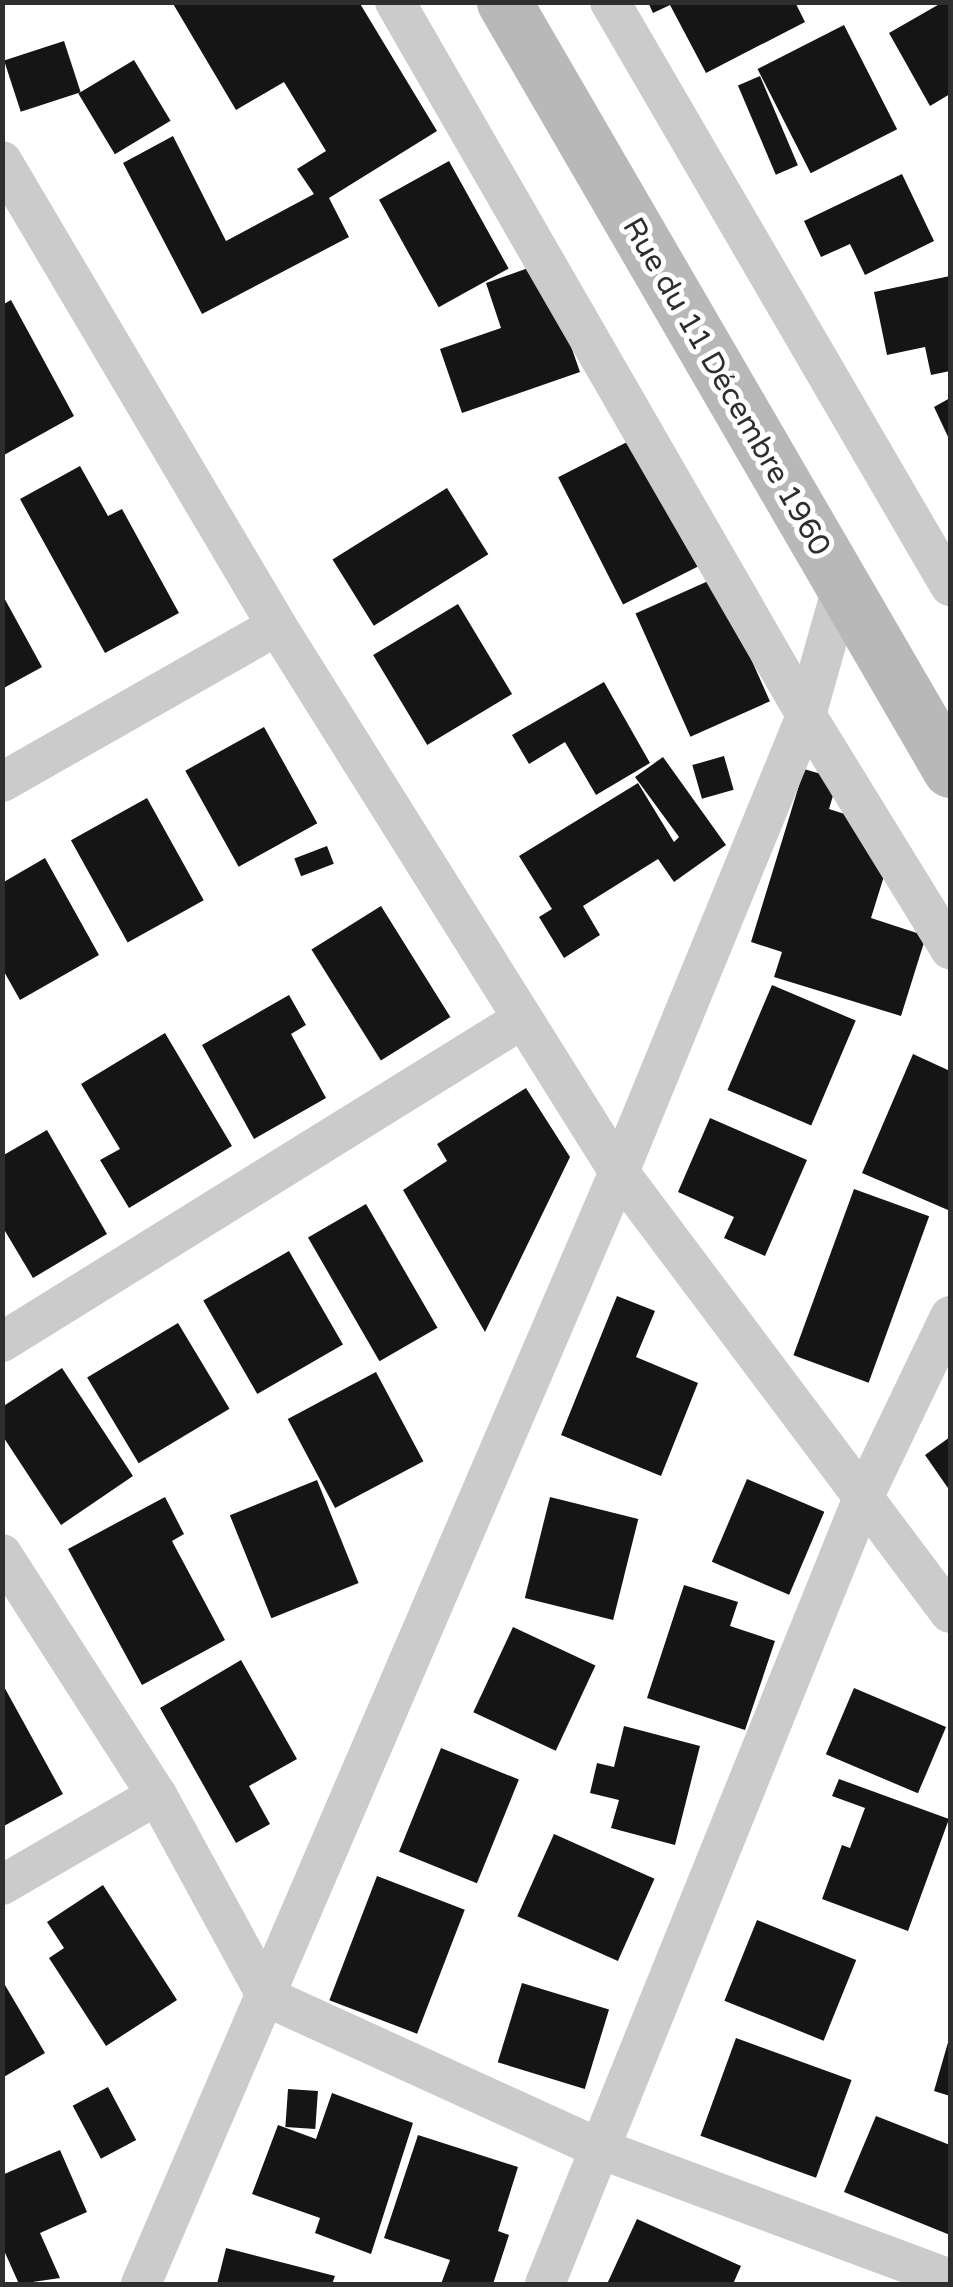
<!DOCTYPE html>
<meta charset="utf-8">
<style>
body{margin:0}
#map{position:relative;width:953px;height:2287px;overflow:hidden;background:#fff;font-family:"Varela Round",sans-serif}
div>[style]{position:absolute}
.building>*{inset:0;background:#151515;transform-origin:0 0}
.street>*{height:40px;margin:-20px;padding:0 20px;transform-origin:20px;border-radius:20px;background:#cbcbcb}
.secondary>*{height:55px;margin:-27.5px;padding:0 27.5px;transform-origin:27.5px;border-radius:27.5px;background:#b8b8b8}
span{translate:-50% -50%;white-space:nowrap;text-align:center;line-height:1.15;-webkit-text-stroke:10px #fff;paint-order:stroke}
.street-label{font-size:30px;color:#2e2e2e}
.frame{position:absolute;inset:0;border:5px solid #2e2e2e;pointer-events:none}
</style>
<div id="map">
<div class="building">
<div style="clip-path:polygon(172px 2px,359px 2px,437px 131px,329px 198px,349px 237px,202px 314px,123px 163px,173px 136px,226px 241px,314px 194px,297px 169px,326px 151px,284px 82px,236px 110px)"></div>
<div style="clip-path:polygon(648px 2px,795px 2px,805px 22px,706px 73px,670px 5px,653px 13px)"></div>
<div style="clip-path:polygon(943px 2px,950px 2px,950px 94px,930px 106px,889px 33px)"></div>
<div style="left:844px;top:25px;width:117px;height:97px;rotate:63deg"></div>
<div style="left:64px;top:41px;width:54px;height:63px;rotate:72deg"></div>
<div style="left:134px;top:60px;width:71px;height:65px;rotate:59deg"></div>
<div style="left:760px;top:76px;width:97px;height:24px;rotate:67deg"></div>
<div style="left:449px;top:161px;width:123px;height:80px;rotate:61deg"></div>
<div style="clip-path:polygon(902px 174px,934px 241px,865px 275px,850px 244px,821px 257px,804px 221px)"></div>
<div style="clip-path:polygon(542px 263px,580px 372px,462px 413px,440px 349px,501px 328px,486px 283px)"></div>
<div style="clip-path:polygon(950px 276px,950px 371px,931px 375px,925px 347px,887px 355px,874px 292px)"></div>
<div style="clip-path:polygon(11px 300px,74px 416px,4px 455px,2px 305px)"></div>
<div style="clip-path:polygon(950px 398px,950px 441px,934px 407px)"></div>
<div style="left:633px;top:439px;width:143px;height:84px;rotate:63deg"></div>
<div style="clip-path:polygon(80px 466px,108px 516px,122px 509px,179px 613px,105px 653px,20px 499px)"></div>
<div style="left:447px;top:488px;width:78px;height:135px;rotate:58deg"></div>
<div style="left:715px;top:578px;width:135px;height:87px;rotate:66deg"></div>
<div style="clip-path:polygon(2px 594px,42px 667px,2px 689px)"></div>
<div style="left:458px;top:604px;width:105px;height:99px;rotate:59deg"></div>
<div style="clip-path:polygon(604px 682px,650px 763px,596px 795px,565px 742px,529px 764px,512px 735px)"></div>
<div style="left:264px;top:727px;width:110px;height:90px;rotate:61deg"></div>
<div style="left:724px;top:756px;width:35px;height:33px;rotate:74deg"></div>
<div style="clip-path:polygon(663px 757px,726px 845px,674px 882px,658px 859px,583px 906px,600px 935px,564px 958px,539px 917px,552px 909px,519px 856px,638px 783px,674px 842px,679px 837px,635px 777px)"></div>
<div style="clip-path:polygon(804px 769px,838px 779px,829px 809px,898px 831px,871px 918px,926px 936px,901px 1016px,774px 977px,782px 952px,751px 942px)"></div>
<div style="left:147px;top:798px;width:117px;height:87px;rotate:61deg"></div>
<div style="left:327px;top:846px;width:19px;height:35px;rotate:69deg"></div>
<div style="clip-path:polygon(45px 858px,99px 955px,20px 1000px,2px 968px,2px 883px)"></div>
<div style="left:381px;top:906px;width:131px;height:82px;rotate:58deg"></div>
<div style="left:772px;top:985px;width:91px;height:114px;rotate:23deg"></div>
<div style="clip-path:polygon(289px 995px,306px 1025px,291px 1034px,326px 1098px,254px 1139px,202px 1045px)"></div>
<div style="clip-path:polygon(165px 1033px,232px 1146px,129px 1208px,100px 1160px,120px 1149px,81px 1084px)"></div>
<div style="clip-path:polygon(913px 1054px,950px 1071px,948px 1210px,862px 1173px)"></div>
<div style="clip-path:polygon(526px 1088px,570px 1157px,485px 1332px,403px 1190px,447px 1161px,437px 1144px)"></div>
<div style="clip-path:polygon(710px 1118px,807px 1160px,765px 1256px,724px 1238px,734px 1217px,678px 1192px)"></div>
<div style="clip-path:polygon(47px 1130px,107px 1234px,33px 1278px,2px 1226px,2px 1156px)"></div>
<div style="left:854px;top:1189px;width:80px;height:177px;rotate:20deg"></div>
<div style="left:366px;top:1204px;width:143px;height:67px;rotate:60deg"></div>
<div style="left:289px;top:1251px;width:108px;height:99px;rotate:60deg"></div>
<div style="clip-path:polygon(617px 1296px,655px 1311px,636px 1357px,698px 1383px,661px 1476px,561px 1435px)"></div>
<div style="left:178px;top:1323px;width:100px;height:106px;rotate:59deg"></div>
<div style="clip-path:polygon(62px 1368px,133px 1476px,61px 1525px,2px 1435px,2px 1407px)"></div>
<div style="left:376px;top:1372px;width:101px;height:100px;rotate:62deg"></div>
<div style="clip-path:polygon(950px 1437px,950px 1491px,925px 1455px)"></div>
<div style="left:747px;top:1479px;width:84px;height:90px;rotate:23deg"></div>
<div style="left:317px;top:1480px;width:111px;height:94px;rotate:68deg"></div>
<div style="clip-path:polygon(165px 1497px,184px 1534px,172px 1541px,225px 1640px,142px 1685px,68px 1549px)"></div>
<div style="left:550px;top:1497px;width:91px;height:104px;rotate:14deg"></div>
<div style="clip-path:polygon(684px 1585px,738px 1602px,730px 1626px,775px 1641px,745px 1730px,647px 1698px)"></div>
<div style="left:513px;top:1627px;width:91px;height:94px;rotate:25deg"></div>
<div style="clip-path:polygon(241px 1660px,297px 1759px,249px 1786px,270px 1824px,236px 1843px,160px 1708px)"></div>
<div style="clip-path:polygon(2px 1683px,63px 1794px,2px 1827px)"></div>
<div style="left:854px;top:1688px;width:100px;height:72px;rotate:23deg"></div>
<div style="clip-path:polygon(624px 1726px,700px 1746px,675px 1845px,611px 1828px,619px 1800px,590px 1793px,597px 1763px,614px 1767px)"></div>
<div style="left:441px;top:1748px;width:84px;height:112px;rotate:22deg"></div>
<div style="clip-path:polygon(839px 1779px,949px 1819px,908px 1931px,822px 1899px,842px 1845px,850px 1848px,865px 1808px,832px 1796px)"></div>
<div style="left:554px;top:1834px;width:110px;height:90px;rotate:24deg"></div>
<div style="left:377px;top:1876px;width:94px;height:133px;rotate:21deg"></div>
<div style="clip-path:polygon(103px 1885px,177px 2000px,106px 2046px,49px 1958px,64px 1948px,47px 1922px)"></div>
<div style="left:757px;top:1920px;width:107px;height:87px;rotate:22deg"></div>
<div style="clip-path:polygon(2px 1980px,45px 2053px,2px 2078px)"></div>
<div style="left:522px;top:1983px;width:91px;height:83px;rotate:17deg"></div>
<div style="left:736px;top:2038px;width:123px;height:104px;rotate:20deg"></div>
<div style="clip-path:polygon(949px 2039px,950px 2039px,950px 2096px,934px 2091px)"></div>
<div style="left:108px;top:2087px;width:60px;height:40px;rotate:62deg"></div>
<div style="left:288px;top:2089px;width:30px;height:38px;rotate:4deg"></div>
<div style="clip-path:polygon(332px 2093px,413px 2123px,371px 2254px,315px 2233px,320px 2218px,252px 2194px,278px 2125px,316px 2139px)"></div>
<div style="clip-path:polygon(876px 2116px,950px 2145px,950px 2235px,844px 2192px)"></div>
<div style="clip-path:polygon(418px 2135px,518px 2167px,498px 2231px,509px 2235px,493px 2284px,441px 2284px,450px 2260px,384px 2238px)"></div>
<div style="clip-path:polygon(60px 2150px,87px 2212px,40px 2233px,60px 2278px,19px 2284px,2px 2246px,2px 2175px)"></div>
<div style="clip-path:polygon(637px 2219px,741px 2266px,733px 2284px,607px 2284px)"></div>
<div style="clip-path:polygon(226px 2248px,335px 2276px,332px 2284px,217px 2284px)"></div>
</div>
<div class="street">
<div style="left:395px;top:2px;width:823px;rotate:60.04deg"></div>
<div style="left:806px;top:715px;width:275px;rotate:58.4deg"></div>
<div style="left:610px;top:2px;width:676px;rotate:59.79deg"></div>
<div style="left:2px;top:161px;width:540px;rotate:59.4deg"></div>
<div style="left:277px;top:626px;width:644px;rotate:57.94deg"></div>
<div style="left:619px;top:1172px;width:551px;rotate:53.11deg"></div>
<div style="left:2px;top:782px;width:316px;rotate:-29.6deg"></div>
<div style="left:2px;top:1342px;width:611px;rotate:-31.82deg"></div>
<div style="left:2px;top:1554px;width:287px;rotate:57.3deg"></div>
<div style="left:157px;top:1795px;width:230px;rotate:61.4deg"></div>
<div style="left:267px;top:1997px;width:369px;rotate:24.5deg"></div>
<div style="left:603px;top:2150px;width:370px;rotate:20.4deg"></div>
<div style="left:2px;top:1885px;width:179px;rotate:-30.1deg"></div>
<div style="left:141px;top:2284px;width:1210px;rotate:-66.74deg"></div>
<div style="left:619px;top:1172px;width:494px;rotate:-67.7deg"></div>
<div style="left:806px;top:715px;width:132px;rotate:-74.2deg"></div>
<div style="left:545px;top:2284px;width:846px;rotate:-67.98deg"></div>
<div style="left:862px;top:1500px;width:204px;rotate:-64.4deg"></div>
</div>
<div class="secondary">
<div style="left:504px;top:2px;width:888px;rotate:59.86deg"></div>
</div>
<div class="street-label">
<span style="left:726px;top:387px;rotate:60deg">Rue du 11 Décembre 1960</span>
</div>
<div class="frame"></div>
</div>
